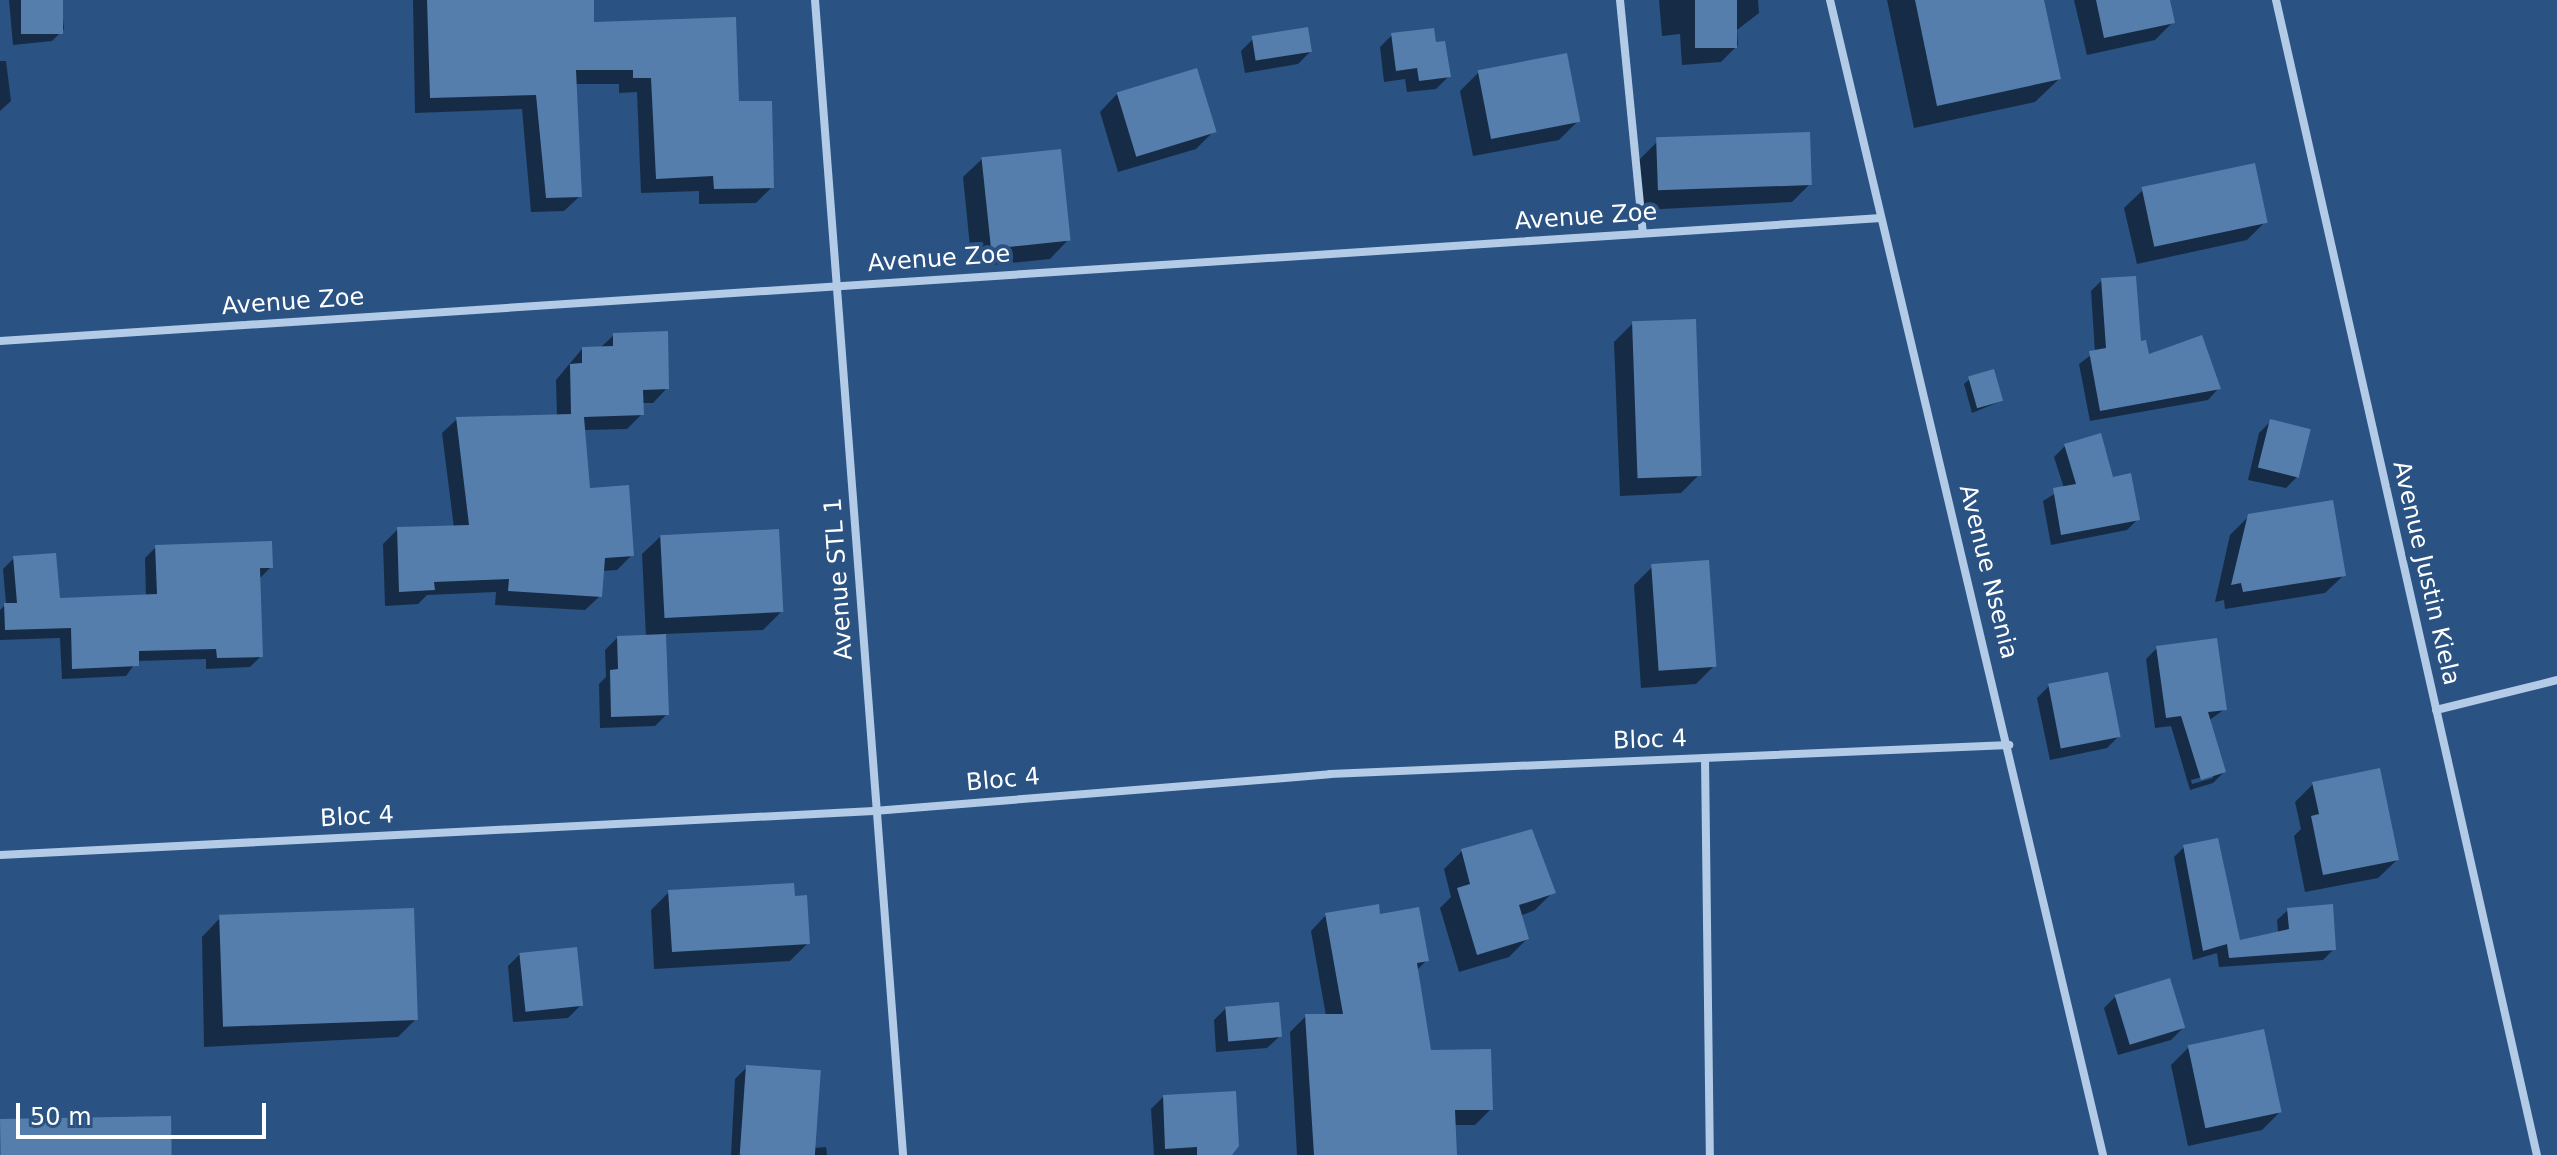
<!DOCTYPE html>
<style>
body{margin:0}
#map{position:relative;width:2557px;height:1155px;overflow:hidden;background:#2a5282;font-family:"DejaVu Sans",sans-serif}
div>[style]{position:absolute}
.shadow>*{inset:0;background:#0007}
.building>*{inset:0;background:#567eac;transform-origin:0 0}
.street>*{height:8px;margin:-4px;padding:0 4px;transform-origin:4px;border-radius:4px;background:#b3cbe6}
span{translate:-50% -50%;white-space:nowrap;text-align:center;line-height:1.15;-webkit-text-stroke:8px #2a5282;paint-order:stroke}
.street-label{font-size:24px;color:#fff}
.scale{position:absolute;left:16px;top:1103px;width:250px;height:36px;box-sizing:border-box;border:4px solid #fff;border-top:0;padding-left:10px;font-size:24px;line-height:28px;white-space:nowrap;color:#fff;-webkit-text-stroke:6px #2a5282;paint-order:stroke}
</style>
<div id="map">
<div class="shadow">
<div style="clip-path:polygon(9px 0,61px 0,64px 29px,52px 41px,13px 45px)"></div>
<div style="clip-path:polygon(413px 0,592px 0,592px 24px,737px 104px,772px 187px,756px 203px,699px 204px,699px 191px,641px 193px,637px 92px,619px 93px,619px 84px,575px 84px,580px 196px,564px 211px,531px 212px,522px 109px,415px 113px)"></div>
<div style="clip-path:polygon(1659px 0,1758px 0,1759px 13px,1737px 30px,1738px 45px,1721px 62px,1682px 65px,1680px 34px,1662px 36px)"></div>
<div style="clip-path:polygon(1887px 0,2042px 0,2059px 79px,2035px 102px,1914px 128px)"></div>
<div style="clip-path:polygon(2074px 0,2168px 0,2173px 22px,2155px 40px,2087px 55px)"></div>
<div style="clip-path:polygon(1392px 35px,1434px 44px,1448px 77px,1436px 89px,1407px 92px,1405px 79px,1384px 82px,1380px 47px)"></div>
<div style="clip-path:polygon(1253px 39px,1310px 52px,1298px 64px,1245px 73px,1241px 51px)"></div>
<div style="clip-path:polygon(0 61px,6px 61px,11px 101px,0 111px)"></div>
<div style="clip-path:polygon(1479px 72px,1578px 121px,1559px 140px,1473px 156px,1460px 91px)"></div>
<div style="clip-path:polygon(1118px 93px,1214px 131px,1196px 149px,1118px 172px,1100px 112px)"></div>
<div style="clip-path:polygon(1657px 142px,1810px 184px,1792px 202px,1642px 210px,1639px 160px)"></div>
<div style="clip-path:polygon(982px 159px,1068px 240px,1050px 259px,972px 267px,963px 177px)"></div>
<div style="clip-path:polygon(2143px 190px,2265px 222px,2247px 240px,2137px 264px,2124px 208px)"></div>
<div style="clip-path:polygon(2102px 280px,2148px 356px,2218px 389px,2208px 400px,2090px 421px,2079px 364px,2095px 352px,2091px 291px)"></div>
<div style="clip-path:polygon(1632px 324px,1699px 475px,1681px 493px,1620px 496px,1614px 342px)"></div>
<div style="clip-path:polygon(614px 335px,667px 388px,653px 403px,641px 403px,642px 414px,627px 429px,583px 430px,588px 491px,632px 555px,617px 570px,602px 571px,600px 596px,585px 610px,495px 605px,496px 592px,427px 595px,418px 604px,385px 606px,383px 544px,398px 529px,454px 528px,442px 433px,457px 419px,557px 416px,556px 380px,582px 349px,600px 348px)"></div>
<div style="clip-path:polygon(1970px 379px,2001px 401px,1972px 413px,1964px 384px)"></div>
<div style="clip-path:polygon(2271px 421px,2298px 476px,2286px 488px,2248px 480px,2259px 433px)"></div>
<div style="clip-path:polygon(2065px 446px,2112px 479px,2138px 519px,2127px 530px,2051px 545px,2043px 501px,2064px 488px,2054px 457px)"></div>
<div style="clip-path:polygon(2249px 516px,2344px 575px,2325px 593px,2225px 609px,2224px 600px,2215px 602px,2230px 535px)"></div>
<div style="clip-path:polygon(661px 536px,781px 612px,763px 630px,664px 634px,667px 714px,655px 726px,600px 728px,599px 684px,606px 677px,605px 650px,617px 638px,646px 637px,642px 554px)"></div>
<div style="clip-path:polygon(156px 547px,271px 567px,259px 579px,261px 656px,250px 667px,206px 669px,206px 659px,137px 661px,126px 676px,62px 679px,60px 638px,0 640px,0 610px,6px 604px,3px 569px,14px 558px,58px 600px,146px 597px,145px 558px)"></div>
<div style="clip-path:polygon(1652px 567px,1714px 666px,1696px 684px,1641px 688px,1634px 585px)"></div>
<div style="clip-path:polygon(evenodd,2157px 648px,2225px 709px,2208px 721px,2224px 772px,2213px 783px,2190px 790px,2171px 726px,2155px 728px,2146px 659px,2157px 648px,2213px 774px,2213px 778px,2192px 784px,2191px 780px,2213px 774px)"></div>
<div style="clip-path:polygon(2049px 686px,2119px 736px,2107px 748px,2050px 760px,2037px 698px)"></div>
<div style="clip-path:polygon(2313px 784px,2397px 860px,2378px 878px,2305px 892px,2294px 836px,2301px 829px,2295px 802px)"></div>
<div style="clip-path:polygon(2184px 847px,2239px 942px,2278px 933px,2277px 920px,2288px 910px,2334px 949px,2323px 960px,2219px 967px,2217px 953px,2193px 960px,2174px 857px)"></div>
<div style="clip-path:polygon(1462px 851px,1553px 892px,1535px 910px,1520px 916px,1527px 939px,1509px 957px,1459px 972px,1440px 908px,1451px 897px,1444px 869px)"></div>
<div style="clip-path:polygon(669px 892px,793px 898px,808px 943px,790px 961px,654px 969px,651px 910px)"></div>
<div style="clip-path:polygon(1326px 915px,1379px 916px,1427px 960px,1416px 971px,1429px 1052px,1491px 1109px,1475px 1125px,1453px 1125px,1455px 1155px,1297px 1155px,1290px 1032px,1306px 1016px,1326px 1016px,1311px 931px)"></div>
<div style="clip-path:polygon(220px 918px,416px 1019px,398px 1037px,204px 1047px,202px 937px)"></div>
<div style="clip-path:polygon(520px 954px,581px 1005px,568px 1018px,513px 1022px,508px 966px)"></div>
<div style="clip-path:polygon(2116px 996px,2183px 1028px,2171px 1040px,2118px 1055px,2104px 1008px)"></div>
<div style="clip-path:polygon(1226px 1008px,1280px 1036px,1267px 1048px,1216px 1052px,1214px 1020px)"></div>
<div style="clip-path:polygon(2189px 1047px,2280px 1112px,2262px 1130px,2188px 1146px,2171px 1065px)"></div>
<div style="clip-path:polygon(747px 1067px,814px 1148px,826px 1147px,827px 1155px,731px 1155px,735px 1079px)"></div>
<div style="clip-path:polygon(1163px 1097px,1230px 1155px,1154px 1155px,1151px 1109px)"></div>
</div>
<div class="building">
<div style="left:21px;top:0;width:42px;height:34px"></div>
<div style="clip-path:polygon(427px 0,594px 0,594px 22px,736px 17px,739px 101px,772px 101px,774px 188px,714px 189px,713px 176px,656px 179px,651px 78px,633px 78px,633px 70px,576px 70px,582px 197px,546px 198px,536px 95px,430px 98px)"></div>
<div style="left:1695px;top:0;width:42px;height:48px"></div>
<div style="clip-path:polygon(1915px 0,2044px 0,2061px 79px,1937px 106px)"></div>
<div style="clip-path:polygon(2096px 0,2170px 0,2175px 23px,2104px 38px)"></div>
<div style="left:1308px;top:27px;width:25px;height:57px;rotate:81deg"></div>
<div style="clip-path:polygon(1434px 28px,1436px 42px,1445px 41px,1451px 77px,1419px 81px,1417px 68px,1396px 71px,1391px 33px)"></div>
<div style="left:1567px;top:53px;width:70px;height:91px;rotate:79deg"></div>
<div style="left:1197px;top:68px;width:67px;height:84px;rotate:73deg"></div>
<div style="left:1810px;top:132px;width:53px;height:154px;rotate:88deg"></div>
<div style="left:1061px;top:149px;width:92px;height:80px;rotate:84deg"></div>
<div style="left:2255px;top:163px;width:61px;height:116px;rotate:78deg"></div>
<div style="clip-path:polygon(2136px 276px,2141px 341px,2146px 340px,2149px 354px,2202px 335px,2221px 389px,2100px 411px,2089px 351px,2106px 348px,2101px 278px)"></div>
<div style="left:1696px;top:319px;width:157px;height:64px;rotate:88deg"></div>
<div style="clip-path:polygon(668px 331px,669px 389px,643px 390px,644px 415px,584px 417px,590px 488px,629px 485px,634px 556px,605px 558px,602px 597px,508px 591px,509px 579px,434px 582px,435px 590px,399px 592px,397px 527px,469px 525px,456px 417px,571px 414px,570px 364px,582px 363px,582px 347px,613px 346px,613px 333px)"></div>
<div style="left:1994px;top:369px;width:33px;height:27px;rotate:74deg"></div>
<div style="left:2270px;top:419px;width:42px;height:50px;rotate:14deg"></div>
<div style="clip-path:polygon(2101px 433px,2113px 477px,2131px 473px,2140px 520px,2061px 535px,2053px 488px,2076px 484px,2064px 444px)"></div>
<div style="clip-path:polygon(2333px 500px,2346px 576px,2243px 592px,2241px 583px,2231px 585px,2248px 514px)"></div>
<div style="left:779px;top:529px;width:83px;height:119px;rotate:87deg"></div>
<div style="clip-path:polygon(272px 541px,273px 568px,260px 568px,263px 657px,217px 658px,216px 649px,139px 651px,139px 666px,72px 669px,71px 628px,5px 630px,4px 603px,17px 603px,13px 556px,56px 553px,60px 598px,157px 594px,155px 545px)"></div>
<div style="left:1709px;top:560px;width:107px;height:58px;rotate:86deg"></div>
<div style="clip-path:polygon(666px 634px,669px 715px,611px 717px,610px 670px,618px 669px,617px 636px)"></div>
<div style="clip-path:polygon(2217px 638px,2227px 710px,2208px 712px,2226px 772px,2201px 780px,2181px 716px,2166px 718px,2156px 646px)"></div>
<div style="left:2108px;top:672px;width:66px;height:61px;rotate:79deg"></div>
<div style="clip-path:polygon(2380px 768px,2399px 860px,2323px 875px,2311px 816px,2319px 814px,2312px 782px)"></div>
<div style="clip-path:polygon(1532px 829px,1556px 893px,1519px 905px,1529px 939px,1477px 955px,1457px 888px,1470px 884px,1461px 849px)"></div>
<div style="clip-path:polygon(2218px 838px,2240px 940px,2289px 929px,2287px 908px,2333px 904px,2336px 950px,2229px 958px,2227px 944px,2203px 951px,2183px 845px)"></div>
<div style="clip-path:polygon(794px 883px,795px 896px,807px 895px,810px 944px,672px 952px,668px 890px)"></div>
<div style="clip-path:polygon(1379px 904px,1380px 914px,1419px 907px,1429px 961px,1417px 963px,1431px 1050px,1491px 1049px,1493px 1110px,1455px 1110px,1457px 1155px,1314px 1155px,1305px 1014px,1343px 1014px,1325px 913px)"></div>
<div style="left:414px;top:908px;width:112px;height:195px;rotate:88deg"></div>
<div style="left:577px;top:947px;width:59px;height:58px;rotate:84deg"></div>
<div style="left:2170px;top:978px;width:52px;height:58px;rotate:73deg"></div>
<div style="left:1279px;top:1002px;width:35px;height:54px;rotate:85deg"></div>
<div style="left:2264px;top:1029px;width:85px;height:78px;rotate:78deg"></div>
<div style="left:746px;top:1065px;width:75px;height:90px;rotate:4deg"></div>
<div style="clip-path:polygon(1236px 1091px,1239px 1146px,1232px 1155px,1197px 1155px,1197px 1147px,1165px 1149px,1163px 1095px)"></div>
<div style="left:171px;top:1116px;width:39px;height:171px;rotate:89deg"></div>
</div>
<div class="street">
<div style="left:815px;top:0;width:1158px;rotate:85.64deg"></div>
<div style="left:1620px;top:0;width:234px;rotate:84.4deg"></div>
<div style="left:1830px;top:0;width:1187px;rotate:76.7deg"></div>
<div style="left:2276px;top:0;width:1184px;rotate:77.27deg"></div>
<div style="left:0;top:341px;width:1885px;rotate:-3.74deg"></div>
<div style="left:2436px;top:710px;width:125px;rotate:-13.9deg"></div>
<div style="left:1705px;top:758px;width:397px;rotate:89.3deg"></div>
<div style="left:0;top:855px;width:875px;rotate:-2.88deg"></div>
<div style="left:874px;top:811px;width:457px;rotate:-4.6deg"></div>
<div style="left:1330px;top:774px;width:680px;rotate:-2.45deg"></div>
</div>
<div class="street-label">
<span style="left:1586px;top:217px;rotate:-4deg">Avenue Zoe</span>
<span style="left:939px;top:259px;rotate:-4deg">Avenue Zoe</span>
<span style="left:293px;top:302px;rotate:-4deg">Avenue Zoe</span>
<span style="left:1988px;top:572px;rotate:76deg">Avenue Nsenia</span>
<span style="left:2426px;top:573px;rotate:77deg">Avenue Justin Kiela</span>
<span style="left:839px;top:579px;rotate:-94deg">Avenue STL 1</span>
<span style="left:1650px;top:740px;rotate:-2deg">Bloc 4</span>
<span style="left:1003px;top:780px;rotate:-5deg">Bloc 4</span>
<span style="left:357px;top:817px;rotate:-3deg">Bloc 4</span>
</div>
<div class="scale">50 m</div>
</div>
